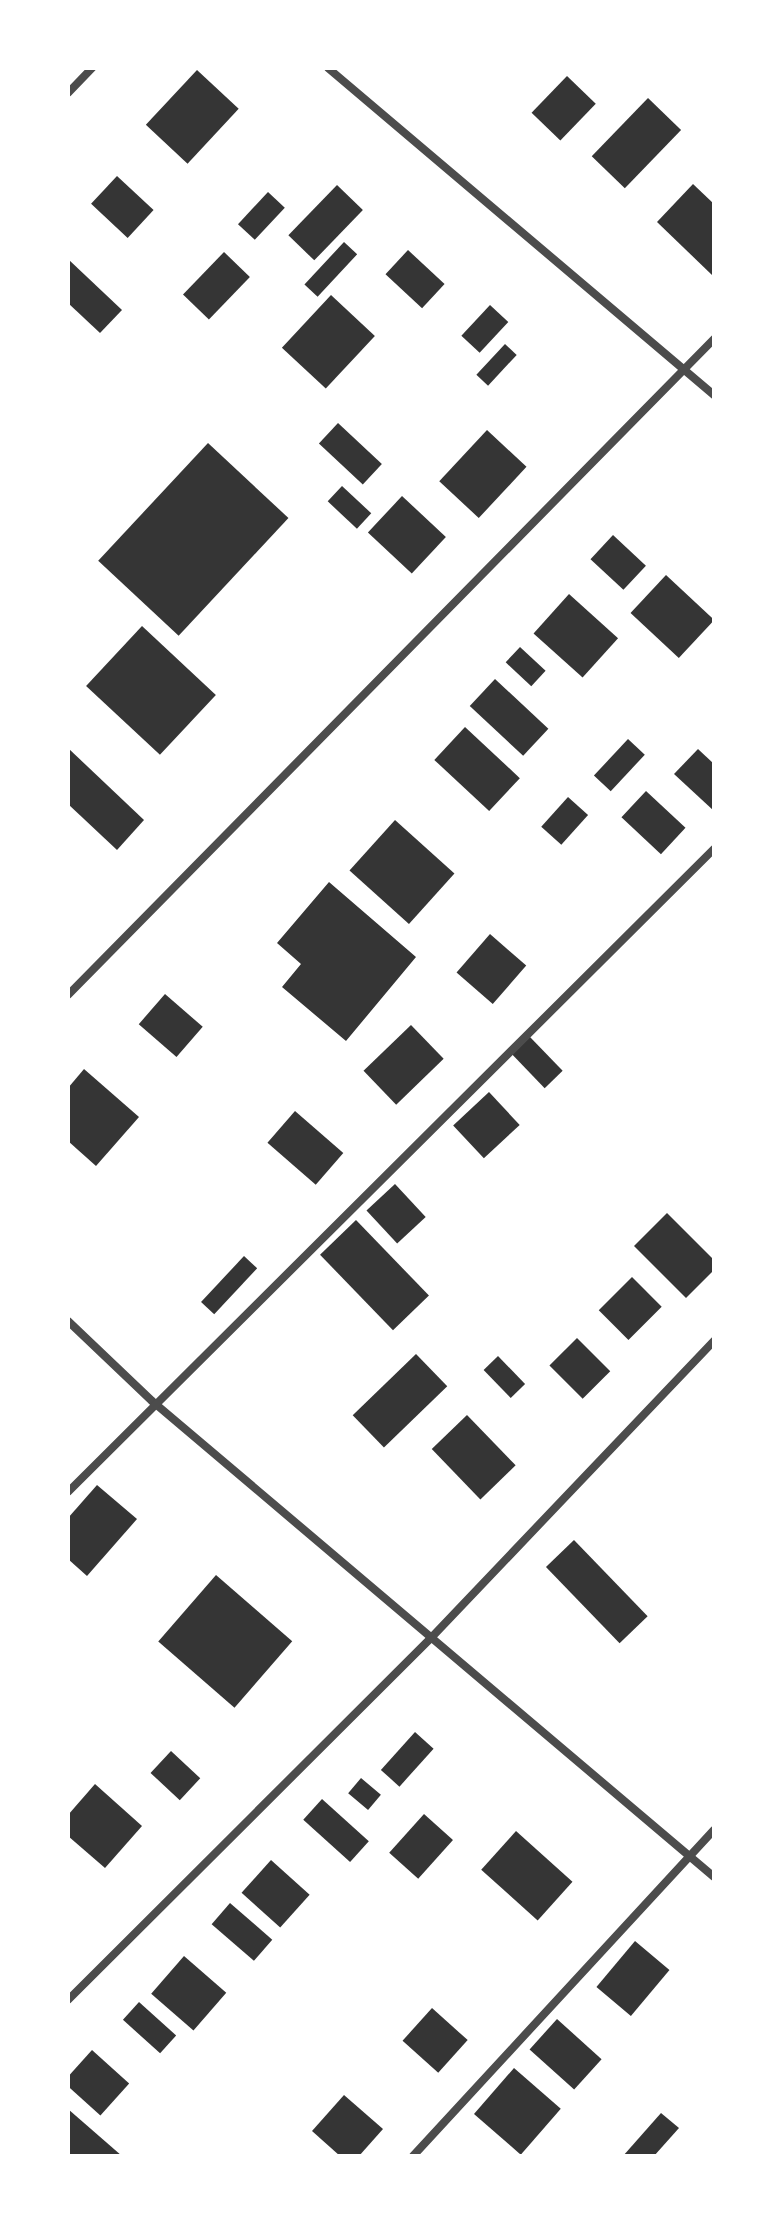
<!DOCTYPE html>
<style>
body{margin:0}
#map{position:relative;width:782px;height:2224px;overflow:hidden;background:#fff;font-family:"Roboto Condensed",sans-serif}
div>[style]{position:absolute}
.building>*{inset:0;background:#353535;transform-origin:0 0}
.minor>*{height:8px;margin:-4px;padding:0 4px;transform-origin:4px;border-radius:4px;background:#4c4c4c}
span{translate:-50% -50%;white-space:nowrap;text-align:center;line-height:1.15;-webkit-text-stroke:8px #fff;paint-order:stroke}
.frame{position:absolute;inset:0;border:70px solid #fff;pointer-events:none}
</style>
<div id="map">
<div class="building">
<div style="left:197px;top:70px;width:57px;height:75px;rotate:43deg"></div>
<div style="left:567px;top:76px;width:40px;height:51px;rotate:44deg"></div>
<div style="left:648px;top:98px;width:46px;height:81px;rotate:44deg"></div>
<div style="left:117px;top:176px;width:50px;height:38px;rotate:43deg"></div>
<div style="clip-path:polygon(693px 184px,714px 204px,712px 275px,657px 222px)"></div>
<div style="left:337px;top:185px;width:36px;height:70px;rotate:44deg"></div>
<div style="left:268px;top:192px;width:23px;height:44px;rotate:43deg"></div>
<div style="left:344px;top:242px;width:18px;height:58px;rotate:43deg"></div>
<div style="left:408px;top:250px;width:50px;height:33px;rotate:43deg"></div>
<div style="left:224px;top:252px;width:36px;height:59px;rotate:44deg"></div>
<div style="clip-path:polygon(68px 259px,122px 310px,100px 333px,68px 303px)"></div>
<div style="left:331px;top:295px;width:60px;height:72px;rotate:43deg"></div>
<div style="left:490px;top:305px;width:25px;height:42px;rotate:43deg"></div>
<div style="left:505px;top:344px;width:16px;height:42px;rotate:43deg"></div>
<div style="left:338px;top:423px;width:60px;height:28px;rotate:43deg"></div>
<div style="left:487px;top:430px;width:54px;height:70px;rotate:43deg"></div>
<div style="left:208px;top:443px;width:110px;height:161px;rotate:43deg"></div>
<div style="left:342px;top:486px;width:40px;height:21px;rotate:43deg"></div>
<div style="left:402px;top:496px;width:60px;height:50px;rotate:43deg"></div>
<div style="left:613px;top:535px;width:45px;height:33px;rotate:43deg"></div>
<div style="left:666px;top:575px;width:66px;height:52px;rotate:43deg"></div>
<div style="left:569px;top:594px;width:66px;height:53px;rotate:42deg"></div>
<div style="left:142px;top:626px;width:101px;height:82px;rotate:43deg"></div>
<div style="left:520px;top:647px;width:35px;height:21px;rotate:43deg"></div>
<div style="left:495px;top:679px;width:73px;height:37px;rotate:43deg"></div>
<div style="left:465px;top:727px;width:75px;height:45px;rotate:43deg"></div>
<div style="left:628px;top:739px;width:23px;height:50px;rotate:43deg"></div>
<div style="clip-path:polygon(68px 748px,144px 820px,117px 850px,68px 804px)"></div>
<div style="clip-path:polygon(698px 749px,714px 764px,714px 811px,674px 774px)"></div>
<div style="left:646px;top:791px;width:54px;height:36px;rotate:43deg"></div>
<div style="left:568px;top:797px;width:27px;height:40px;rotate:42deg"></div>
<div style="left:395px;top:820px;width:80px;height:68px;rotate:42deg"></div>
<div style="clip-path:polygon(329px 882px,416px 957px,346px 1041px,282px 987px,301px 964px,277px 943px)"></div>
<div style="left:490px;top:934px;width:48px;height:51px;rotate:41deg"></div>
<div style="left:165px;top:994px;width:50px;height:40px;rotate:41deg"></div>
<div style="left:411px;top:1025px;width:47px;height:66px;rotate:46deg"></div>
<div style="left:530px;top:1037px;width:47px;height:25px;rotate:46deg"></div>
<div style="clip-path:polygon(84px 1069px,139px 1117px,96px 1166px,68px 1141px,68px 1088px)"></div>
<div style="left:489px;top:1092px;width:45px;height:49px;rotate:47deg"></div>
<div style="left:295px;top:1111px;width:64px;height:42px;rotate:41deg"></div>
<div style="left:395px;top:1184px;width:45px;height:39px;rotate:47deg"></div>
<div style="clip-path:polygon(667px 1213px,714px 1260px,714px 1270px,686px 1298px,634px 1246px)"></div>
<div style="left:356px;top:1220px;width:105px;height:50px;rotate:46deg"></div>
<div style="left:244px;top:1256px;width:18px;height:63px;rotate:43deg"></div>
<div style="left:632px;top:1277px;width:42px;height:47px;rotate:45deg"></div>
<div style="left:577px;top:1338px;width:47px;height:39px;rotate:45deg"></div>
<div style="left:416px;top:1354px;width:45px;height:88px;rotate:46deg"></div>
<div style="left:498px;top:1356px;width:39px;height:20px;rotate:46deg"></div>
<div style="left:467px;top:1415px;width:70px;height:49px;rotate:46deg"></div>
<div style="clip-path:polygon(97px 1485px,137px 1519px,87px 1576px,68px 1559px,68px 1518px)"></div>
<div style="left:574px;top:1540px;width:106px;height:39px;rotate:46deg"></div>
<div style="left:216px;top:1575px;width:101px;height:88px;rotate:41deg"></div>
<div style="left:415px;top:1732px;width:25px;height:51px;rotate:42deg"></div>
<div style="left:171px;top:1751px;width:40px;height:30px;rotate:43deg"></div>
<div style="left:361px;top:1778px;width:26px;height:20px;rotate:40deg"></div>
<div style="clip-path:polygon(95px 1784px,142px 1826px,105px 1868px,68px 1836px,68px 1815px)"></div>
<div style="left:322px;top:1799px;width:63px;height:28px;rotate:42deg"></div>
<div style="left:424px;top:1814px;width:39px;height:52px;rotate:42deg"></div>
<div style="left:516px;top:1831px;width:76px;height:52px;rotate:42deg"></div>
<div style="left:271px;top:1860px;width:52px;height:44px;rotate:42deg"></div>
<div style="left:230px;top:1903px;width:56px;height:28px;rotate:41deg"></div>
<div style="left:635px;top:1941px;width:45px;height:60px;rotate:40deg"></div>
<div style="left:184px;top:1956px;width:56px;height:50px;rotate:41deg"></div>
<div style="left:139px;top:2002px;width:50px;height:24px;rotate:42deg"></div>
<div style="left:432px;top:2008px;width:48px;height:44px;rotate:42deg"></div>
<div style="left:557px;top:2019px;width:60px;height:41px;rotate:42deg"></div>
<div style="left:92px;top:2050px;width:50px;height:43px;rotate:42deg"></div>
<div style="left:514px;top:2068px;width:62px;height:61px;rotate:41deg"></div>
<div style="clip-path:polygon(344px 2095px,383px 2129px,359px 2156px,340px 2156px,312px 2131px)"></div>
<div style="clip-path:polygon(68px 2109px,122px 2156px,68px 2156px)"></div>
<div style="clip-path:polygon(661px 2113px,679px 2128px,654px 2156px,623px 2156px)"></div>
</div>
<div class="minor">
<div style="left:328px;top:68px;width:506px;rotate:40.27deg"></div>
<div style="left:68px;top:93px;width:35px;rotate:-46deg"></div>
<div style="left:68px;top:995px;width:921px;rotate:-45.44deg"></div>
<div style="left:68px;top:1321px;width:116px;rotate:43.6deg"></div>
<div style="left:152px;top:1401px;width:736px;rotate:40.26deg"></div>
<div style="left:68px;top:1492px;width:911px;rotate:-44.87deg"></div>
<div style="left:68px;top:2000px;width:511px;rotate:-44.92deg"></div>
<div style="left:430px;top:1639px;width:412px;rotate:-46.4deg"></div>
<div style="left:413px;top:2156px;width:444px;rotate:-47.3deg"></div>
</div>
<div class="frame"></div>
</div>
